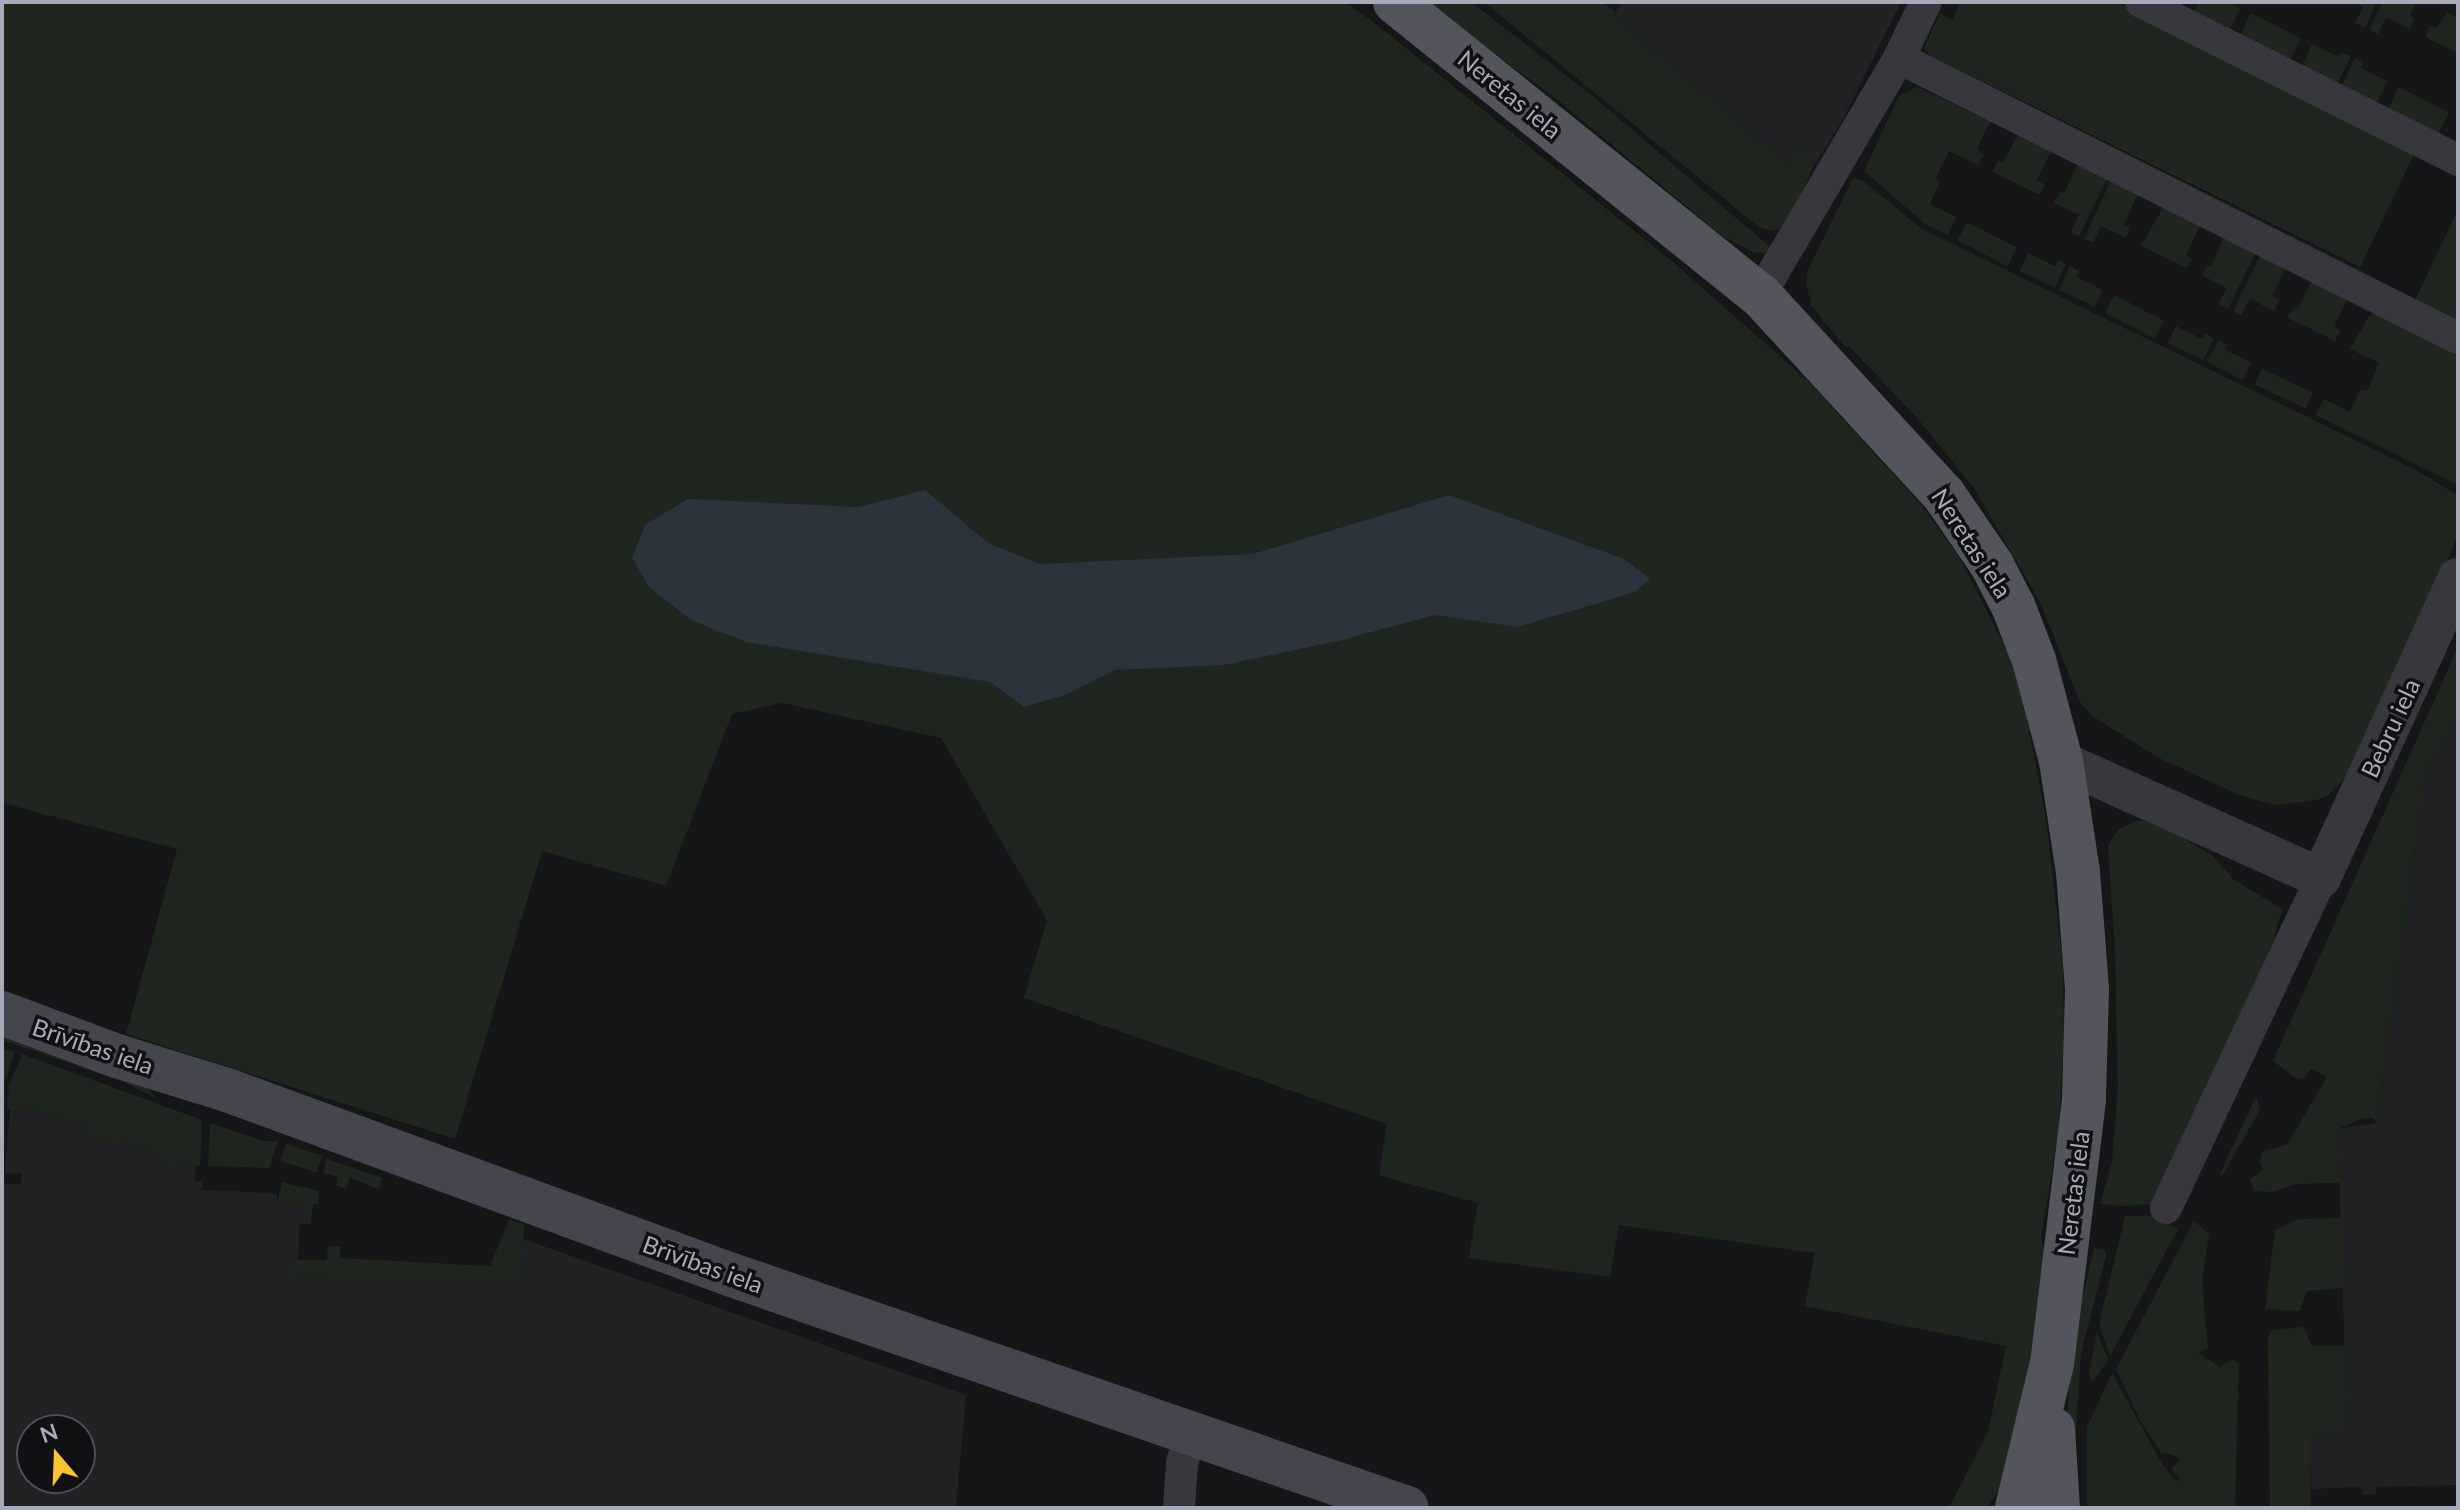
<!DOCTYPE html>
<meta charset="utf-8">
<style>
body{margin:0}
#map{position:relative;width:2460px;height:1510px;overflow:hidden;background:#161618;font-family:Lato,sans-serif}
div>[style]{position:absolute}
.built>*{inset:0;background:#222225}
.green>*{inset:0;background:#1e261f;transform-origin:0 0}
.water>*{inset:0;background:#2b343c}
.minor>*{height:32px;margin:-16px;padding:0 16px;transform-origin:16px;border-radius:16px;background:#37373d}
.tertiary>*{height:40px;margin:-20px;padding:0 20px;transform-origin:20px;border-radius:20px;background:#37373d}
.secondary>*{height:44px;margin:-22px;padding:0 22px;transform-origin:22px;border-radius:22px;background:#45464d}
.primary>*{height:44px;margin:-22px;padding:0 22px;transform-origin:22px;border-radius:22px;background:#53545c}
span{translate:-50% -50%;white-space:nowrap;text-align:center;line-height:1.15;-webkit-text-stroke:7px #111113;paint-order:stroke}
.street-label{font-size:24px;color:#a7abb9}
.frame{position:absolute;inset:0;border:4px solid #a7abb9;pointer-events:none}
.north{position:absolute;left:16px;top:1414px;width:80px;height:80px;box-sizing:border-box;background:#111113;border:2px solid #4d4f55;border-radius:50%;rotate:341deg;font-size:22px;font-weight:700;line-height:32px;text-align:center;color:#a7abb9}
.north::after{content:'';display:block;margin:auto;width:28px;height:36px;background:#f9c42d;clip-path:polygon(50% 0,100% 100%,50% 72%,0 100%)}
</style>
<div id="map">
<div class="built">
<div style="clip-path:polygon(1623px 2px,1901px 2px,1841px 123px,1814px 165px,1813px 160px,1787px 163px,1613px 15px)"></div>
<div style="clip-path:polygon(2458px 715px,2458px 1485px,2376px 1487px,2376px 1494px,2363px 1495px,2362px 1487px,2311px 1489px,2309px 1434px,2347px 1433px,2338px 1129px,2377px 1123px,2427px 760px)"></div>
<div style="clip-path:polygon(evenodd,10px 1110px,41px 1111px,92px 1130px,92px 1140px,123px 1141px,165px 1154px,165px 1164px,195px 1165px,195px 1181px,202px 1182px,202px 1190px,271px 1193px,277px 1196px,277px 1206px,305px 1207px,304px 1224px,299px 1225px,298px 1261px,291px 1276px,522px 1282px,523px 1239px,966px 1395px,956px 1508px,2px 1508px,3px 1202px,4px 1184px,21px 1184px,22px 1174px,5px 1173px,10px 1110px,32px 1430px,80px 1430px,80px 1478px,32px 1478px,32px 1430px)"></div>
</div>
<div class="green">
<div style="clip-path:polygon(2px 2px,1346px 2px,1377px 25px,1673px 262px,1810px 383px,1921px 505px,1959px 557px,2009px 654px,2025px 709px,2046px 819px,2063px 965px,2064px 1039px,2058px 1136px,2041px 1237px,2046px 1264px,2038px 1332px,2005px 1482px,1987px 1508px,1949px 1508px,1988px 1432px,2006px 1346px,1805px 1306px,1815px 1253px,1619px 1225px,1610px 1277px,1469px 1258px,1478px 1203px,1379px 1175px,1387px 1124px,1024px 998px,1047px 920px,941px 738px,782px 703px,732px 714px,666px 886px,542px 851px,455px 1139px,126px 1034px,177px 849px,2px 803px)"></div>
<div style="clip-path:polygon(1423px 2px,1471px 2px,1590px 94px,1776px 252px,1755px 253px,1721px 235px,1553px 96px)"></div>
<div style="clip-path:polygon(1484px 2px,1602px 2px,1615px 11px,1613px 15px,1787px 163px,1801px 146px,1811px 156px,1814px 165px,1789px 221px,1774px 231px,1760px 228px)"></div>
<div style="clip-path:polygon(1961px 2px,2116px 2px,2417px 148px,2360px 267px,1930px 55px,1924px 48px,1940px 14px,1952px 20px)"></div>
<div style="clip-path:polygon(2199px 2px,2228px 2px,2240px 8px,2226px 38px,2190px 20px)"></div>
<div style="clip-path:polygon(2355px 2px,2377px 2px,2365px 28px,2355px 23px,2363px 7px)"></div>
<div style="clip-path:polygon(2383px 2px,2416px 2px,2410px 15px,2415px 18px,2410px 29px,2386px 17px,2378px 34px,2369px 30px)"></div>
<div style="clip-path:polygon(2447px 12px,2458px 18px,2458px 53px,2425px 37px,2430px 26px,2436px 28px)"></div>
<div style="left:2251px;top:13px;width:56px;height:33px;rotate:27deg"></div>
<div style="clip-path:polygon(2312px 44px,2339px 57px,2341px 52px,2351px 56px,2334px 91px,2299px 74px)"></div>
<div style="clip-path:polygon(2355px 58px,2364px 62px,2361px 68px,2387px 81px,2374px 110px,2338px 93px)"></div>
<div style="clip-path:polygon(1917px 87px,1990px 121px,1977px 150px,1984px 154px,1978px 165px,1949px 151px,1935px 179px,1940px 182px,1930px 204px,1956px 217px,1948px 235px,1925px 224px,1864px 171px,1899px 96px)"></div>
<div style="left:2399px;top:87px;width:56px;height:32px;rotate:27deg"></div>
<div style="clip-path:polygon(2018px 134px,2051px 151px,2037px 180px,2045px 185px,2039px 195px,1993px 172px,1998px 161px,2003px 163px)"></div>
<div style="clip-path:polygon(2078px 164px,2107px 179px,2079px 236px,2071px 232px,2079px 215px,2054px 203px,2060px 192px,2064px 193px)"></div>
<div style="clip-path:polygon(1853px 178px,1862px 180px,1922px 229px,2418px 471px,2458px 496px,2458px 535px,2424px 617px,2353px 769px,2329px 795px,2317px 800px,2276px 805px,2239px 795px,2157px 757px,2091px 715px,2080px 702px,2040px 602px,1974px 488px,1918px 419px,1850px 347px,1844px 346px,1811px 305px,1806px 282px,1808px 270px)"></div>
<div style="clip-path:polygon(2111px 180px,2138px 194px,2124px 224px,2130px 228px,2126px 238px,2101px 226px,2093px 243px,2084px 239px)"></div>
<div style="clip-path:polygon(2164px 206px,2200px 225px,2186px 255px,2192px 258px,2187px 268px,2141px 246px)"></div>
<div style="clip-path:polygon(2458px 210px,2458px 323px,2415px 300px)"></div>
<div style="left:1967px;top:222px;width:56px;height:21px;rotate:27deg"></div>
<div style="clip-path:polygon(2224px 237px,2256px 252px,2228px 309px,2219px 304px,2226px 288px,2202px 275px,2207px 265px,2211px 267px)"></div>
<div style="clip-path:polygon(2028px 253px,2055px 266px,2058px 260px,2066px 264px,2055px 288px,2020px 271px)"></div>
<div style="clip-path:polygon(2261px 254px,2286px 267px,2272px 296px,2279px 300px,2274px 311px,2250px 299px,2241px 315px,2233px 311px)"></div>
<div style="clip-path:polygon(2070px 266px,2079px 271px,2077px 277px,2103px 290px,2095px 307px,2059px 290px)"></div>
<div style="clip-path:polygon(2312px 280px,2348px 298px,2334px 326px,2340px 331px,2335px 341px,2288px 318px,2294px 308px,2298px 309px)"></div>
<div style="left:2114px;top:295px;width:56px;height:20px;rotate:27deg"></div>
<div style="clip-path:polygon(2378px 312px,2458px 352px,2458px 485px,2316px 415px,2324px 399px,2350px 412px,2361px 389px,2367px 391px,2379px 363px,2350px 349px,2370px 315px)"></div>
<div style="clip-path:polygon(2176px 326px,2202px 339px,2205px 333px,2214px 338px,2203px 360px,2168px 343px)"></div>
<div style="clip-path:polygon(2219px 340px,2227px 344px,2225px 350px,2251px 362px,2243px 380px,2207px 362px)"></div>
<div style="left:2262px;top:369px;width:56px;height:17px;rotate:25deg"></div>
<div style="clip-path:polygon(2458px 647px,2458px 715px,2427px 761px,2377px 1123px,2373px 1118px,2360px 1119px,2338px 1129px,2340px 1183px,2296px 1184px,2271px 1192px,2254px 1191px,2250px 1179px,2263px 1170px,2260px 1161px,2263px 1151px,2287px 1145px,2327px 1077px,2311px 1069px,2304px 1078px,2297px 1079px,2273px 1061px)"></div>
<div style="clip-path:polygon(2155px 820px,2214px 857px,2233px 879px,2282px 909px,2270px 953px,2155px 1204px,2122px 1206px,2100px 1204px,2112px 1162px,2118px 1088px,2115px 954px,2108px 846px,2118px 830px,2135px 821px)"></div>
<div style="clip-path:polygon(2px 1035px,146px 1083px,155px 1098px,124px 1082px,2px 1040px)"></div>
<div style="clip-path:polygon(2px 1048px,15px 1052px,4px 1084px,4px 1053px)"></div>
<div style="clip-path:polygon(22px 1054px,202px 1120px,200px 1166px,164px 1164px,164px 1154px,123px 1141px,92px 1140px,92px 1130px,41px 1111px,7px 1110px,9px 1086px)"></div>
<div style="clip-path:polygon(2256px 1096px,2260px 1110px,2222px 1176px,2220px 1174px)"></div>
<div style="clip-path:polygon(210px 1123px,264px 1141px,278px 1141px,269px 1168px,208px 1166px)"></div>
<div style="left:286px;top:1144px;width:38px;height:18px;rotate:18deg"></div>
<div style="clip-path:polygon(327px 1159px,383px 1178px,379px 1189px,350px 1178px,346px 1189px,336px 1185px,338px 1177px,323px 1173px)"></div>
<div style="clip-path:polygon(282px 1182px,319px 1191px,318px 1204px,313px 1204px,311px 1225px,304px 1224px,304px 1207px,277px 1206px)"></div>
<div style="clip-path:polygon(2125px 1216px,2155px 1216px,2178px 1229px,2110px 1356px,2099px 1324px)"></div>
<div style="clip-path:polygon(2342px 1218px,2344px 1288px,2307px 1291px,2300px 1311px,2265px 1309px,2275px 1230px,2298px 1219px)"></div>
<div style="clip-path:polygon(509px 1220px,524px 1224px,522px 1283px,291px 1277px,293px 1260px,327px 1260px,328px 1246px,340px 1247px,340px 1258px,490px 1266px)"></div>
<div style="clip-path:polygon(2194px 1221px,2209px 1234px,2202px 1281px,2208px 1348px,2198px 1353px,2220px 1367px,2232px 1359px,2239px 1364px,2235px 1508px,2087px 1508px,2087px 1427px,2112px 1373px,2161px 1462px,2176px 1482px,2180px 1478px,2171px 1470px,2180px 1460px,2172px 1454px,2161px 1453px,2141px 1422px,2116px 1369px)"></div>
<div style="clip-path:polygon(2094px 1248px,2105px 1250px,2106px 1256px,2081px 1353px,2073px 1473px,2065px 1462px,2071px 1347px)"></div>
<div style="clip-path:polygon(2304px 1327px,2312px 1346px,2345px 1346px,2347px 1434px,2309px 1434px,2311px 1508px,2270px 1508px,2268px 1337px,2272px 1330px)"></div>
<div style="clip-path:polygon(2097px 1331px,2108px 1360px,2092px 1382px,2089px 1374px)"></div>
</div>
<div class="water">
<div style="clip-path:polygon(925px 490px,988px 543px,1040px 564px,1253px 554px,1449px 495px,1624px 559px,1650px 579px,1635px 592px,1518px 627px,1435px 615px,1342px 640px,1223px 665px,1115px 670px,1068px 694px,1024px 707px,990px 682px,746px 642px,693px 621px,650px 588px,632px 558px,645px 525px,688px 499px,858px 507px)"></div>
</div>
<div class="minor">
<div style="left:2141px;top:2px;width:354px;rotate:26.5deg"></div>
<div style="left:1899px;top:58px;width:625px;rotate:26.61deg"></div>
<div style="left:1760px;top:295px;width:275px;rotate:-59.6deg"></div>
<div style="left:1899px;top:58px;width:62px;rotate:-64.3deg"></div>
<div style="left:2166px;top:1208px;width:365px;rotate:-64.8deg"></div>
<div style="left:1179px;top:1508px;width:45px;rotate:-86.2deg"></div>
<div style="left:1182px;top:1463px;width:34px;rotate:-73deg"></div>
</div>
<div class="tertiary">
<div style="left:2061px;top:761px;width:285px;rotate:24.2deg"></div>
<div style="left:2321px;top:878px;width:330px;rotate:-65.5deg"></div>
</div>
<div class="secondary">
<div style="left:2px;top:1013px;width:123px;rotate:20.5deg"></div>
<div style="left:117px;top:1056px;width:115px;rotate:17.2deg"></div>
<div style="left:227px;top:1090px;width:535px;rotate:20.13deg"></div>
<div style="left:729px;top:1274px;width:717px;rotate:19.04deg"></div>
</div>
<div class="primary">
<div style="left:1395px;top:2px;width:468px;rotate:38.8deg"></div>
<div style="left:1760px;top:295px;width:272px;rotate:47.4deg"></div>
<div style="left:1944px;top:495px;width:85px;rotate:55.6deg"></div>
<div style="left:1992px;top:565px;width:48px;rotate:62.9deg"></div>
<div style="left:2014px;top:608px;width:56px;rotate:69deg"></div>
<div style="left:2034px;top:660px;width:105px;rotate:75deg"></div>
<div style="left:2061px;top:761px;width:112px;rotate:81.3deg"></div>
<div style="left:2078px;top:872px;width:118px;rotate:85.6deg"></div>
<div style="left:2087px;top:990px;width:110px;rotate:91.6deg"></div>
<div style="left:2084px;top:1100px;width:265px;rotate:96.9deg"></div>
<div style="left:2052px;top:1363px;width:149px;rotate:103.6deg"></div>
<div style="left:2053px;top:1429px;width:79px;rotate:86.4deg"></div>
</div>
<div class="street-label">
<span style="left:1510px;top:94px;rotate:39deg">Neretas iela</span>
<span style="left:1972px;top:543px;rotate:57deg">Neretas iela</span>
<span style="left:2390px;top:728px;rotate:-65deg">Bebru iela</span>
<span style="left:93px;top:1046px;rotate:19deg">Brīvības iela</span>
<span style="left:2073px;top:1193px;rotate:-83deg">Neretas iela</span>
<span style="left:703px;top:1264px;rotate:20deg">Brīvības iela</span>
</div>
<div class="frame"></div>
<div class="north">N</div>
</div>
